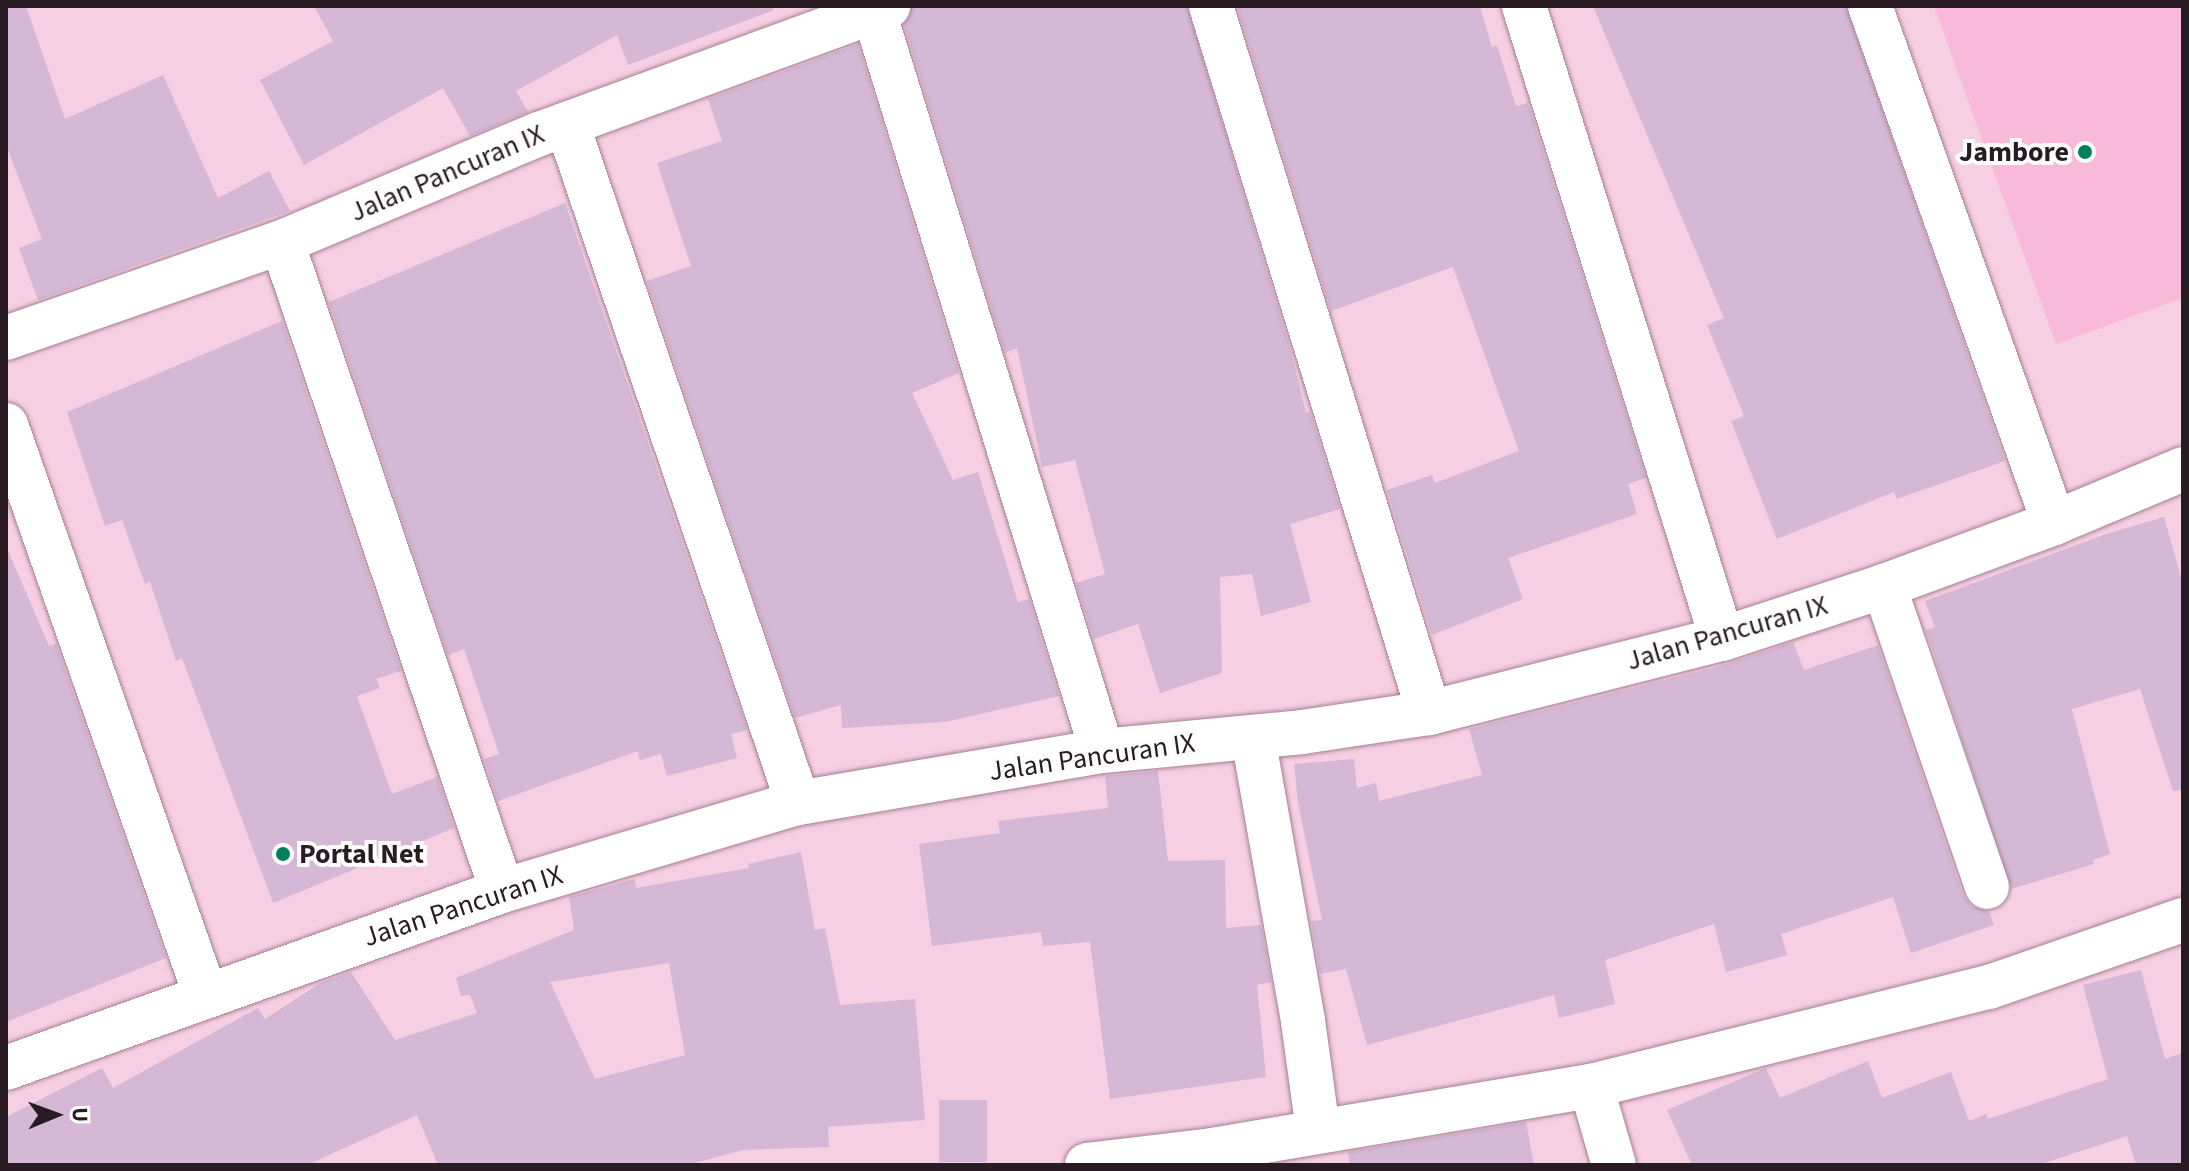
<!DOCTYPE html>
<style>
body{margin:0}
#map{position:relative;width:2189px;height:1171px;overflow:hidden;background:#f6cfe2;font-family:"Source Sans 3",sans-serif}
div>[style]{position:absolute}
.green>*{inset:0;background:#f9b9d9}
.building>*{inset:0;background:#d5b8d5;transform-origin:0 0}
.roads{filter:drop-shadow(0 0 2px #a58193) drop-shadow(0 0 2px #a58193)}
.minor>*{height:44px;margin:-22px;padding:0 22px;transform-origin:22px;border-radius:22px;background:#fff}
.dots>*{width:22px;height:22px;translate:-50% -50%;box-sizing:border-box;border:4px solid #fdfdfd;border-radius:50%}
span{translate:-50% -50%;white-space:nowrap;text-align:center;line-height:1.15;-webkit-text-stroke:8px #fdfdfd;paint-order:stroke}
.poi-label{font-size:28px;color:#291b22;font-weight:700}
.right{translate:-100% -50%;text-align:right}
.left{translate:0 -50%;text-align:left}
.street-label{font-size:28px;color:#291b22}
.frame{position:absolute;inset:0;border:8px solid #291b22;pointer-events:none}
.north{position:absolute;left:16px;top:1075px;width:80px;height:80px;-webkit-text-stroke:6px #fdfdfd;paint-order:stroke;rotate:89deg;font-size:22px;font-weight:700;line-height:32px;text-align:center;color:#291b22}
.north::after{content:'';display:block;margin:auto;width:28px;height:36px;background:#291b22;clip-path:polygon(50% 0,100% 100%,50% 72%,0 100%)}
</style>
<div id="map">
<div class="green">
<div style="clip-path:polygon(1934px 6px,2183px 6px,2183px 298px,2056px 344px)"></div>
</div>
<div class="building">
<div style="clip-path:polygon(6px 6px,26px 6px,65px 119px,163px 75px,218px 198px,269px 171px,290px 211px,38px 300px,19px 248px,42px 239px,6px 145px)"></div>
<div style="clip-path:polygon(314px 6px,773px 6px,774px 10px,628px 65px,617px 35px,516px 91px,528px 112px,470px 136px,443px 88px,304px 165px,260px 80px,333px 41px)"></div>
<div style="clip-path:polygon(912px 6px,1187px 6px,1290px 348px,1306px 413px,1310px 412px,1340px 509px,1290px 524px,1311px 602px,1261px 616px,1252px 574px,1220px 577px,1222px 673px,1160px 693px,1138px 624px,1094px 639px,1076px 583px,1105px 574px,1075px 460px,1042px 467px,1017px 348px,1005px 353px,904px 24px)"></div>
<div style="clip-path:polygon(1237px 6px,1480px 6px,1492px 47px,1497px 45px,1516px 106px,1528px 103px,1646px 478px,1628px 484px,1637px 514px,1508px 558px,1523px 599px,1432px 635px,1387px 490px,1432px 475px,1435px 483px,1519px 451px,1453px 267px,1331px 311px)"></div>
<div style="clip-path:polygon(1593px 6px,1846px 6px,2005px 461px,1897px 499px,1894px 492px,1777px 539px,1731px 421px,1744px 416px,1707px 325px,1724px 318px)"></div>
<div style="clip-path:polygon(858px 44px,959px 373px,912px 393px,953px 480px,978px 472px,1018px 602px,1029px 599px,1059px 696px,945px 722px,842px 728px,841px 705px,795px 718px,647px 281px,691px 266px,657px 163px,722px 141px,708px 99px)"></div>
<div style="clip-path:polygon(565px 203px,747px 730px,731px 734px,737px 758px,667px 776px,661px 754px,640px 760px,638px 751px,498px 801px,484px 759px,499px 754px,464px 649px,448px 655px,329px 302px)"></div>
<div style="clip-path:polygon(282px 321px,401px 671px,376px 679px,380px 688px,357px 696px,392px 794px,437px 777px,454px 828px,273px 903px,182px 658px,176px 661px,150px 582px,145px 584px,122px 520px,105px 526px,67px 412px)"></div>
<div style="clip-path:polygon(2164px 517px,2183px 584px,2183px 790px,2173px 791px,2140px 689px,2072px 709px,2110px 854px,2093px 860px,2094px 864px,2011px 889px,1926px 630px,1935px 627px,1925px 601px,2106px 534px)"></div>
<div style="clip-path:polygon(6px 546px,49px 646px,56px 644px,166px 958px,6px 1022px)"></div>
<div style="clip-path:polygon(1793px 642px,1804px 670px,1878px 645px,1963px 895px,1971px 906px,1989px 911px,1994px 925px,1911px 953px,1893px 897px,1781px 934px,1787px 955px,1726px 972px,1714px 924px,1605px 960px,1615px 1004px,1559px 1018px,1554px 995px,1367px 1045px,1346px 969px,1320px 974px,1311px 921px,1322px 920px,1298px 803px,1294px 764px,1354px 759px,1357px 788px,1376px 783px,1379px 801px,1482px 775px,1469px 729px,1717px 667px)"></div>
<div style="clip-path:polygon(1158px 771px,1168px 861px,1225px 860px,1226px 928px,1261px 925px,1271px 982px,1257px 985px,1266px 1077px,1110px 1099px,1090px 942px,1043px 946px,1041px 932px,932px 946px,919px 844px,1000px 833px,998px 821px,1108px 808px,1105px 776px)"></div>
<div style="clip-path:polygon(evenodd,801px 852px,815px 930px,825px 928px,840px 1005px,915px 999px,925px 1120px,828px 1127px,829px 1147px,743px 1150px,687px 1165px,438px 1165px,417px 1115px,307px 1165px,6px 1165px,6px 1117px,102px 1068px,113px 1088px,258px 1008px,265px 1019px,322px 982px,351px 972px,395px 1040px,477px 1013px,470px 995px,461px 996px,456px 978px,574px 930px,569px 897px,635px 879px,636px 888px,749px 868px,748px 864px,801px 852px,669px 963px,685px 1055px,595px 1079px,550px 982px,669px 963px)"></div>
<div style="clip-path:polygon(2141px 970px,2165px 1059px,2183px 1053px,2183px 1165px,2136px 1165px,2127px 1136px,2038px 1165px,1692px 1165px,1667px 1110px,1766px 1068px,1780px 1098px,1868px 1061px,1882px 1098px,1951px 1072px,1969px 1121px,1986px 1114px,1988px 1119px,2108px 1079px,2083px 985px)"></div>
<div style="left:987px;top:1100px;width:62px;height:48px;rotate:90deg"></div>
<div style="clip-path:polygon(1526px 1122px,1534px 1165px,1350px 1165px,1348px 1152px)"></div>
</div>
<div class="roads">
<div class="minor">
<div style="left:1211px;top:6px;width:740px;rotate:72.86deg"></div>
<div style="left:1524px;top:6px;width:663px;rotate:72.63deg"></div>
<div style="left:1870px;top:6px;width:549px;rotate:70.41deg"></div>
<div style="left:874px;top:12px;width:773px;rotate:72.85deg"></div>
<div style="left:567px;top:124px;width:717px;rotate:71.21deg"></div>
<div style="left:282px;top:242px;width:685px;rotate:71.27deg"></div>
<div style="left:6px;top:338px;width:292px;rotate:-19.2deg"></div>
<div style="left:282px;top:242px;width:279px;rotate:-22.8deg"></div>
<div style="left:539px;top:134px;width:372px;rotate:-20.1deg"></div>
<div style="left:6px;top:425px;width:603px;rotate:70.72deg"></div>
<div style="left:1884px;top:586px;width:318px;rotate:71.1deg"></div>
<div style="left:1253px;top:737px;width:288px;rotate:80deg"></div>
<div style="left:1303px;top:1021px;width:111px;rotate:82.2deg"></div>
<div style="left:6px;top:1068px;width:527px;rotate:-19.64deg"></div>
<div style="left:502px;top:891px;width:309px;rotate:-16.6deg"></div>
<div style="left:798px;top:803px;width:308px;rotate:-9.7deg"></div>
<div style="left:1102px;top:751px;width:201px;rotate:-5.4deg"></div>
<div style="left:1302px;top:732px;width:128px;rotate:-8.5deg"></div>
<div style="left:1429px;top:713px;width:302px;rotate:-14.2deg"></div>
<div style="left:1722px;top:639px;width:170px;rotate:-18.1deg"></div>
<div style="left:1884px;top:586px;width:181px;rotate:-20.3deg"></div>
<div style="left:2054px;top:523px;width:140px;rotate:-22.7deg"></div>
<div style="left:1591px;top:1086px;width:82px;rotate:73.8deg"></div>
<div style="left:1087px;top:1165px;width:126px;rotate:-6.8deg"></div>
<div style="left:1212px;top:1150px;width:384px;rotate:-9.6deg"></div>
<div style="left:1591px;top:1086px;width:410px;rotate:-14deg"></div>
<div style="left:1989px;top:987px;width:205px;rotate:-19.1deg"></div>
</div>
</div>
<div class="dots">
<div style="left:2085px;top:152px;background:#037f5e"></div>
<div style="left:283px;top:854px;background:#037f5e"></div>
</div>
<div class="poi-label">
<span class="right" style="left:2069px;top:152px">Jambore</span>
<span class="left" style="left:299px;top:854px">Portal Net</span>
</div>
<div class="street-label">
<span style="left:447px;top:173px;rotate:-23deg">Jalan Pancuran IX</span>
<span style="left:1727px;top:633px;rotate:-16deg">Jalan Pancuran IX</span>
<span style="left:1092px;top:757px;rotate:-8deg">Jalan Pancuran IX</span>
<span style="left:463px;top:906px;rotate:-18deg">Jalan Pancuran IX</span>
</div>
<div class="frame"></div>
<div class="north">U</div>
</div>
